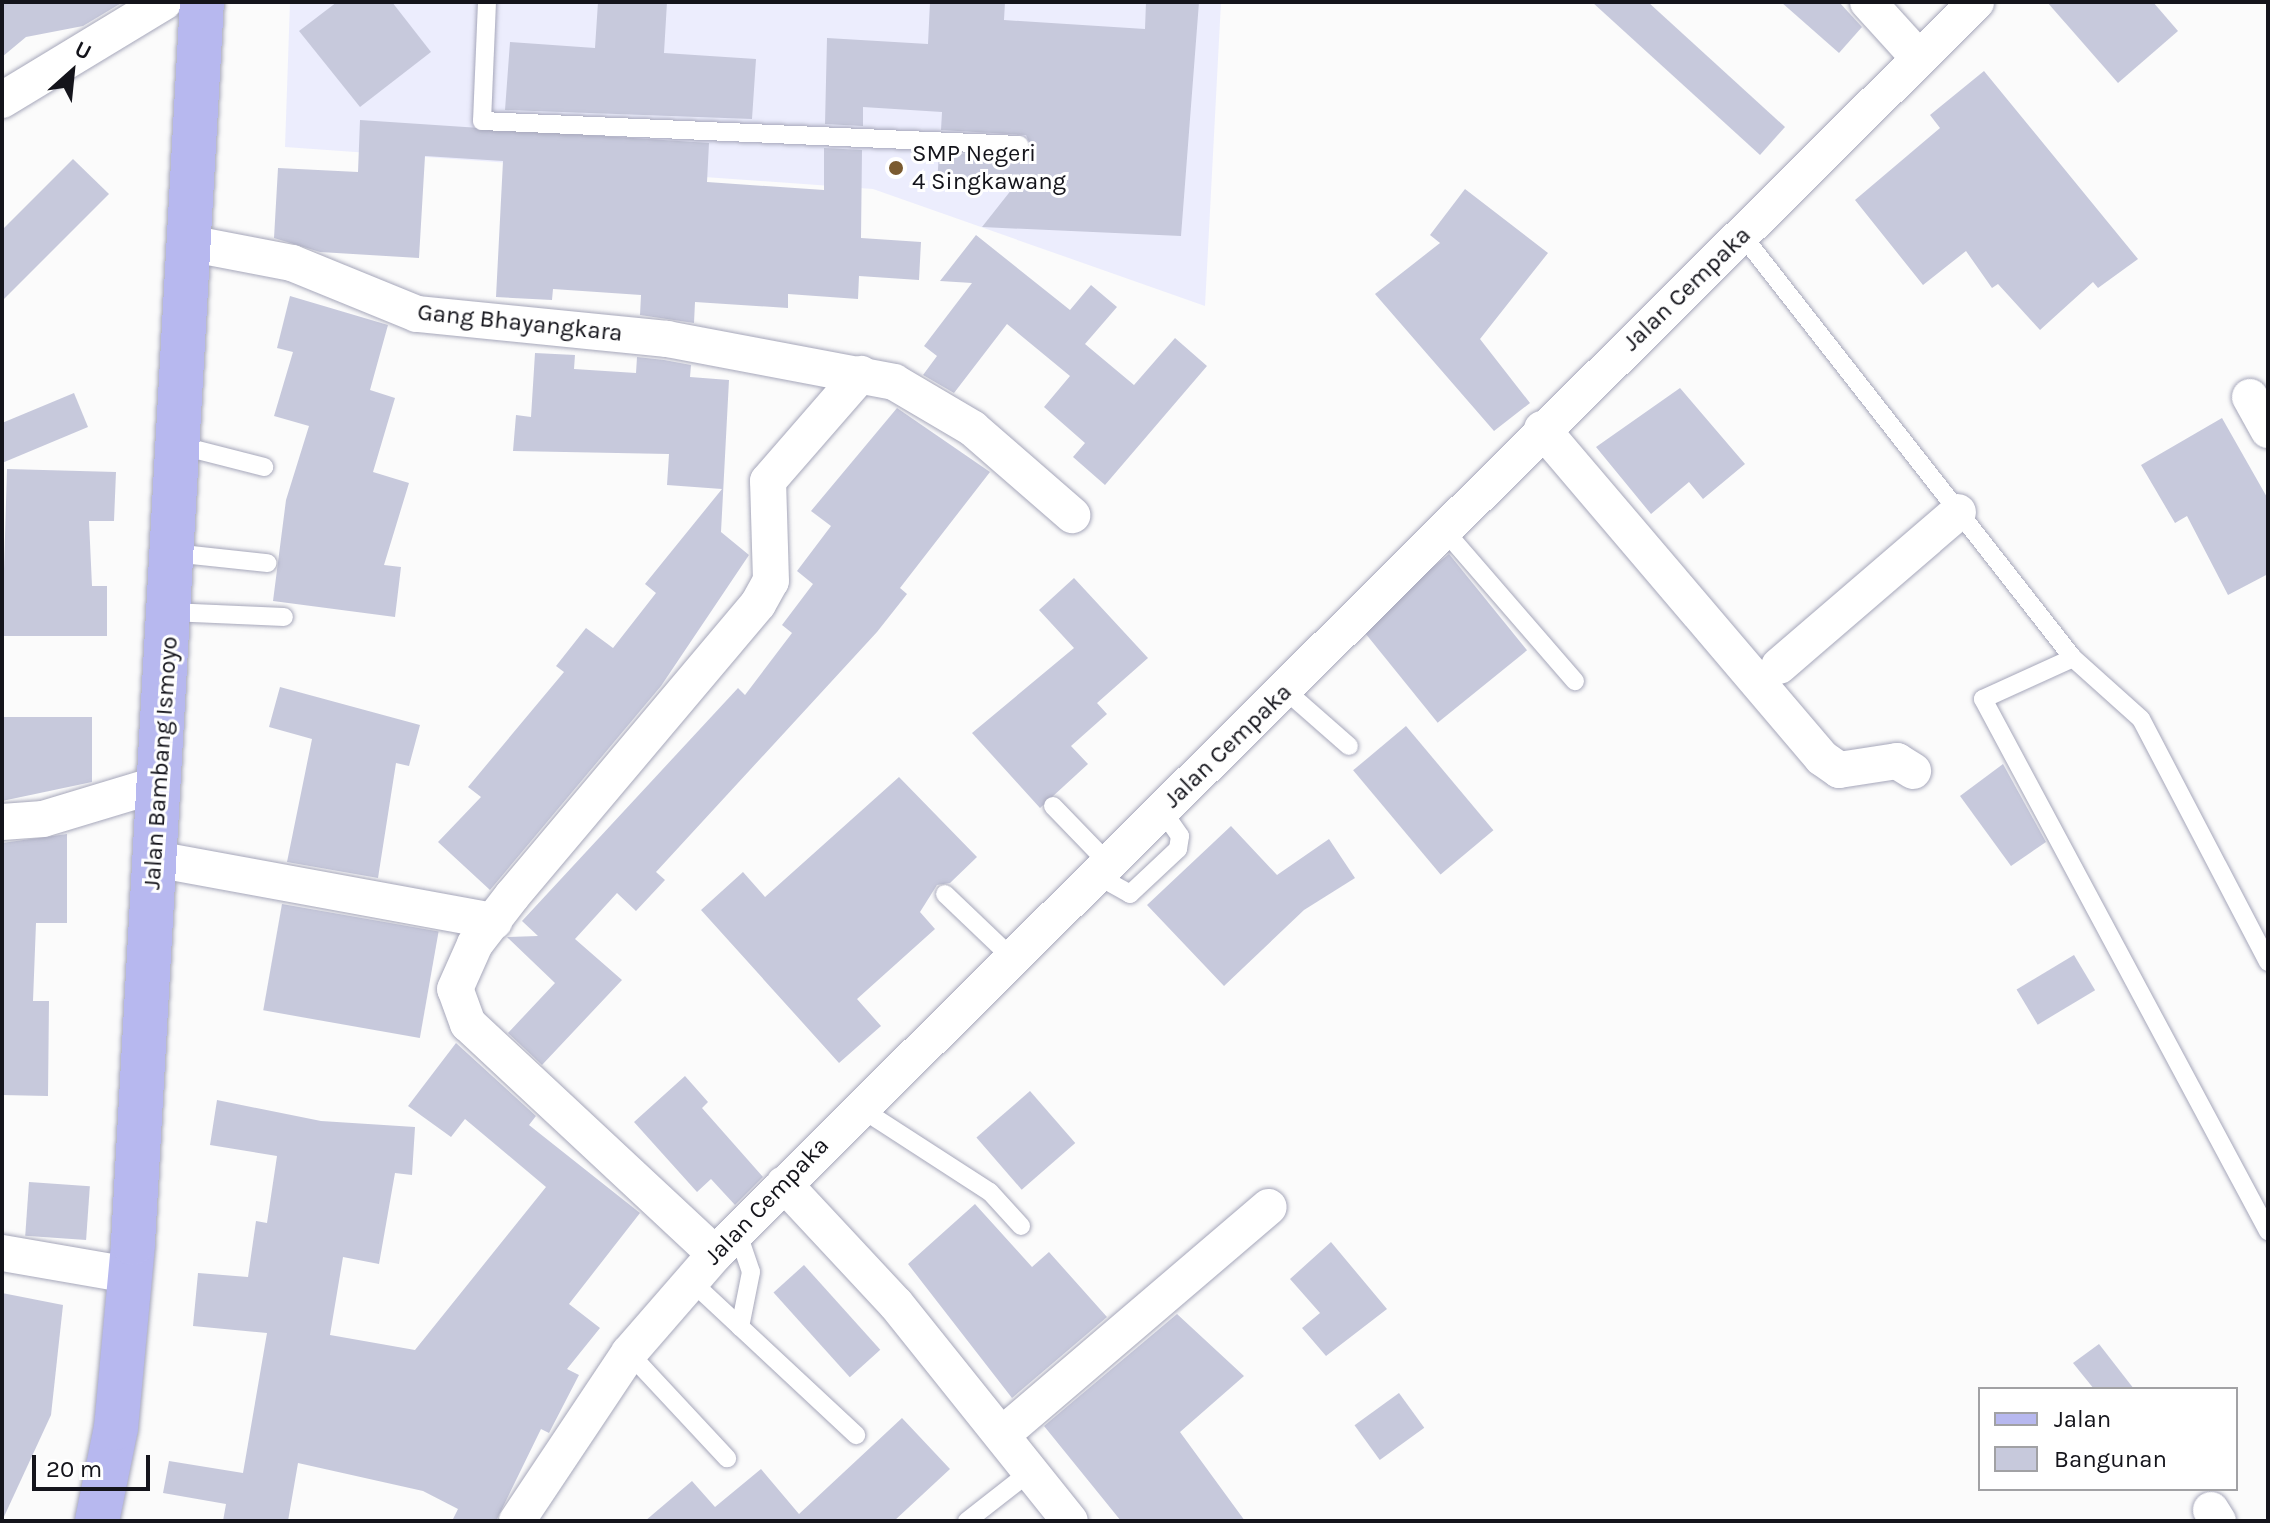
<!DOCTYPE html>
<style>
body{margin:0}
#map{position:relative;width:2270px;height:1523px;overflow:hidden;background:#fbfbfb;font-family:Karla,sans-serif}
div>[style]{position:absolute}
.built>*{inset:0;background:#ecedfd}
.building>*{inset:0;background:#c7c9dc;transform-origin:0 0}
.roads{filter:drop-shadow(0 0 2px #a6a7ba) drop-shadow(0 0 2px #a6a7ba)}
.service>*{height:18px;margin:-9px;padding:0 9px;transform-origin:9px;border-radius:9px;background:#fff}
.minor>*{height:36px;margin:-18px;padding:0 18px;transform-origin:18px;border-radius:18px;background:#fff}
.primary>*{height:44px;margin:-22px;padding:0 22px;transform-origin:22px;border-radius:22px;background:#b7b8ef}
.dots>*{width:22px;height:22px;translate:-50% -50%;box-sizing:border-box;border:4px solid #fff;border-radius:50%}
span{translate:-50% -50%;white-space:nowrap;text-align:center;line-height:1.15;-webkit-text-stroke:6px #fff;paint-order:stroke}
.poi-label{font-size:24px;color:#14141b}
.left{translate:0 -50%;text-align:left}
.street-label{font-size:24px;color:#14141b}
.frame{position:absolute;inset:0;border:4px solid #14141b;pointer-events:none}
.legend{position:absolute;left:1978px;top:1387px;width:260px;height:104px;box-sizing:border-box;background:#fff;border:2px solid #a1a1a4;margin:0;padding:10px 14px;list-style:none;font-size:24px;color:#14141b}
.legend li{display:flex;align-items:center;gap:16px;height:40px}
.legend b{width:40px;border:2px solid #a1a1a4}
.north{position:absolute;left:32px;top:32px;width:80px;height:80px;-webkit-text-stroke:6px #fff;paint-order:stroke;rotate:27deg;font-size:22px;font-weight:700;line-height:32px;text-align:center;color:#14141b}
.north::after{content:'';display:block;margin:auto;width:28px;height:36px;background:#14141b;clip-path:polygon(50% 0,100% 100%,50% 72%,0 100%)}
.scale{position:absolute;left:32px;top:1455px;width:118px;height:36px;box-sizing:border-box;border:4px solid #14141b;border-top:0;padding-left:10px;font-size:24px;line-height:28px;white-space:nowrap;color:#14141b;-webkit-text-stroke:6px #fff;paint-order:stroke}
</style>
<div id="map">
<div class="built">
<div style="clip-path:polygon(290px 2px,1221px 2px,1205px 306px,873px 189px,285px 147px)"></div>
</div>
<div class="building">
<div style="clip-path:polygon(2px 2px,123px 2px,83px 26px,26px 37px,2px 57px)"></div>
<div style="clip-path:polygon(337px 2px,392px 2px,431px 52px,360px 107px,299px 31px)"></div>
<div style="clip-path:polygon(598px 2px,667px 2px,664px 53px,756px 59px,752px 119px,505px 110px,510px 42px,595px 48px)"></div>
<div style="clip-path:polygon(930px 2px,1005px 2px,1004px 20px,1145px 29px,1146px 2px,1199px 2px,1181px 236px,982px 227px,1012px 189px,937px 184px,939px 153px,1019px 157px,1031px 146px,1026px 135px,941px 130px,942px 112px,863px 107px,863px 126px,825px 124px,827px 38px,928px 44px)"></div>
<div style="clip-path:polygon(1592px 2px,1648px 2px,1785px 127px,1760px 155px)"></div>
<div style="clip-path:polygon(1781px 2px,1839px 2px,1862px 27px,1839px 53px)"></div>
<div style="clip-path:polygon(2047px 2px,2153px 2px,2178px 31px,2118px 83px)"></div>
<div style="clip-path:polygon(1984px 71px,2138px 259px,2098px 288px,2093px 282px,2040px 330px,1998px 284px,1992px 288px,1966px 251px,1923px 285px,1855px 200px,1940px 128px,1930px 115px)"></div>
<div style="clip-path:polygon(360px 120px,709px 143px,707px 182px,824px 190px,824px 148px,862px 150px,861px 238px,921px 242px,919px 280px,859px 276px,858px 299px,788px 294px,788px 308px,695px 302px,694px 323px,640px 315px,641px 295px,553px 289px,552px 300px,496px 297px,503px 161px,425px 156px,419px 258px,320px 252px,274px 238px,278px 168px,358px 172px)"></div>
<div style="clip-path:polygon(73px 159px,109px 194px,2px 301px,2px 230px)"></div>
<div style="clip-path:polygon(1465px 189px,1548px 253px,1480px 339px,1530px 403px,1494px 431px,1375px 294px,1440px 243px,1430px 235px)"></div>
<div style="clip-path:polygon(976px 235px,1070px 310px,1091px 285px,1117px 307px,1085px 344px,1134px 385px,1175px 338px,1207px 366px,1105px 485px,1073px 457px,1085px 443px,1044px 407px,1070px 376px,1007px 324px,954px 393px,923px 375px,937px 356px,924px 346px,972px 283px,940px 281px)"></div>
<div style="clip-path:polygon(290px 296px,388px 325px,370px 390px,395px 398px,373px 472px,409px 483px,384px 565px,401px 567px,395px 617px,273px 601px,286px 500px,309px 426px,274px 416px,293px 352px,277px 348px)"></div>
<div style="clip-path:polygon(535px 353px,575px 355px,574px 369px,636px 373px,637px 357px,664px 360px,691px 365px,690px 377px,729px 380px,721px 532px,749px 555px,661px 686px,490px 890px,438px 842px,481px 797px,468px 787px,564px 672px,556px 666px,586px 628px,613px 648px,656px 593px,645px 584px,722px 489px,667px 485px,669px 454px,513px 451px,516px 415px,531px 417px)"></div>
<div style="clip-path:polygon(1680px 388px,1745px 464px,1703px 499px,1689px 482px,1651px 514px,1596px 447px)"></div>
<div style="clip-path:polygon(74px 393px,88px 427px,2px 463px,2px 423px)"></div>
<div style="clip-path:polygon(897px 408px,990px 472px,900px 588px,907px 594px,877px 632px,656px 872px,665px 880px,636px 911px,617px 893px,575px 939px,622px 980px,542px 1065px,508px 1033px,555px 983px,507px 937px,538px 936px,522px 921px,738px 688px,745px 695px,792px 633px,782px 625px,813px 584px,797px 571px,831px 526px,811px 511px)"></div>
<div style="clip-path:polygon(2222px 418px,2268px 499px,2268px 574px,2228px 595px,2187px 516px,2175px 523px,2141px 465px)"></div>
<div style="clip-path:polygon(7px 469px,116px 472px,114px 521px,89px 521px,92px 586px,107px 586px,107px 636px,2px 636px)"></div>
<div style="left:1449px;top:554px;width:124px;height:115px;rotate:51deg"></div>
<div style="clip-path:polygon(1074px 578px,1148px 658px,1097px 703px,1107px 714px,1071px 746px,1088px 764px,1040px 808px,972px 733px,1074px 648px,1039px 610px)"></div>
<div style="clip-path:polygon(280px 687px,420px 725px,409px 766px,396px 763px,378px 878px,287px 862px,312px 739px,269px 727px)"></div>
<div style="clip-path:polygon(2px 717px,92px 717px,92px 782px,2px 801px)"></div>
<div style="left:1406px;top:726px;width:136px;height:69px;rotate:50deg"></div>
<div style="clip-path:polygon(2003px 764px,2046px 842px,2011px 866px,1960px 796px)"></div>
<div style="clip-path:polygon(899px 777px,977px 857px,950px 883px,937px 885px,920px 912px,935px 929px,857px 999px,881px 1026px,839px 1063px,701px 910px,743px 872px,765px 897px)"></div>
<div style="clip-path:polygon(1231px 826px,1277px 875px,1329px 839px,1355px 878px,1304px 910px,1224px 986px,1147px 905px)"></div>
<div style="clip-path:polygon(67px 834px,67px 923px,36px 923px,33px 1001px,49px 1001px,48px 1096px,2px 1095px,2px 843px)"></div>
<div style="left:282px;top:904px;width:159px;height:108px;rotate:10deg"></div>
<div style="left:2074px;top:955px;width:41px;height:67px;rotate:59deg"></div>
<div style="clip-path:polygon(456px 1043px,536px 1116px,529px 1125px,640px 1213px,569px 1304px,600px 1328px,567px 1369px,579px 1375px,549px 1433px,541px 1429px,496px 1521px,452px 1521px,458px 1509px,423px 1491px,298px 1463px,288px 1521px,223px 1521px,226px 1504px,163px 1493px,169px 1461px,243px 1473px,267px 1333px,193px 1326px,198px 1273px,248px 1277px,256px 1221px,267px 1223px,277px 1156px,210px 1145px,217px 1100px,321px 1121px,415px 1127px,412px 1175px,395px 1173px,379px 1264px,343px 1257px,330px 1335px,415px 1350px,546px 1187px,465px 1119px,451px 1137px,408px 1106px)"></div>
<div style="clip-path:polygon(685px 1076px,708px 1102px,702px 1108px,763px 1177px,735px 1205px,711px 1179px,697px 1192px,634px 1122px)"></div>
<div style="left:1030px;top:1091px;width:69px;height:71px;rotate:49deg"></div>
<div style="left:29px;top:1182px;width:61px;height:54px;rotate:4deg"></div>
<div style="clip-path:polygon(975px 1204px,1032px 1267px,1049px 1252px,1107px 1317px,1012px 1398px,908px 1264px)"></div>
<div style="clip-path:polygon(1331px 1242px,1387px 1309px,1326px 1356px,1302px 1328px,1320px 1313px,1290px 1279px)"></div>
<div style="left:804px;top:1265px;width:114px;height:41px;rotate:48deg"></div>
<div style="clip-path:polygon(2px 1293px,63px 1305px,51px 1415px,2px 1521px)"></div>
<div style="clip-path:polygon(1177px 1314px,1244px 1376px,1180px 1432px,1245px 1521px,1121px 1521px,1044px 1426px)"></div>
<div style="clip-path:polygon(2099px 1344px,2134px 1389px,2094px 1389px,2073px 1363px)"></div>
<div style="left:1399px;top:1393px;width:43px;height:55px;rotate:54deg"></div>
<div style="clip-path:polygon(902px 1418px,950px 1469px,894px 1521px,645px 1521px,692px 1481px,715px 1507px,761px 1469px,799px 1514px)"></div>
</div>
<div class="roads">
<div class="service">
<div style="left:487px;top:2px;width:119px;rotate:92.4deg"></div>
<div style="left:482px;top:121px;width:538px;rotate:2.56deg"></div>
<div style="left:1742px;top:235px;width:537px;rotate:51.96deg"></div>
<div style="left:2073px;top:658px;width:91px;rotate:41.9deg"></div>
<div style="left:2141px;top:719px;width:274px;rotate:62.4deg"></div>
<div style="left:178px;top:445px;width:89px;rotate:14.3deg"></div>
<div style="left:1444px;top:530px;width:200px;rotate:49.1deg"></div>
<div style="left:173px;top:553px;width:95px;rotate:6.1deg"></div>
<div style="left:170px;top:612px;width:114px;rotate:2.5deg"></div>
<div style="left:2073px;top:658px;width:99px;rotate:155.5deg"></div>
<div style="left:1983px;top:699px;width:604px;rotate:61.82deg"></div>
<div style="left:1285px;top:690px;width:85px;rotate:41.2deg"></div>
<div style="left:1053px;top:806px;width:79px;rotate:46deg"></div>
<div style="left:1096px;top:875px;width:39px;rotate:29deg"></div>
<div style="left:1130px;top:894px;width:66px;rotate:-43.2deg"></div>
<div style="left:1178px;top:849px;width:13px;rotate:-81deg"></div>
<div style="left:1180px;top:836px;width:32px;rotate:-125deg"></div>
<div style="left:945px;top:894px;width:91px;rotate:43.7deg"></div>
<div style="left:857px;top:1106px;width:158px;rotate:32.9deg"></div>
<div style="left:990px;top:1192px;width:46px;rotate:47.6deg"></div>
<div style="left:737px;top:1231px;width:43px;rotate:71.1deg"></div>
<div style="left:751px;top:1272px;width:56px;rotate:101.3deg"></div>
<div style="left:691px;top:1281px;width:226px;rotate:43deg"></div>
<div style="left:629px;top:1353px;width:144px;rotate:47deg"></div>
<div style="left:967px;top:1521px;width:81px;rotate:-38deg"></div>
</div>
<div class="minor">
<div style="left:1868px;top:2px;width:76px;rotate:47.7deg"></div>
<div style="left:2px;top:100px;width:189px;rotate:-31.2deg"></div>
<div style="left:188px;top:243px;width:106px;rotate:10.9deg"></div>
<div style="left:292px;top:263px;width:135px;rotate:22.2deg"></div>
<div style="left:417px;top:314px;width:251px;rotate:5.7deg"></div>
<div style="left:667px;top:339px;width:231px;rotate:10.7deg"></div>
<div style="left:894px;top:382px;width:91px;rotate:30.5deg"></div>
<div style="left:972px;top:428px;width:133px;rotate:41deg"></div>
<div style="left:2250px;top:397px;width:38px;rotate:61deg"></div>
<div style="left:1542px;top:429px;width:432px;rotate:49.6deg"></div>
<div style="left:1822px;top:758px;width:21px;rotate:35deg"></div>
<div style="left:1839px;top:770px;width:59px;rotate:-8.8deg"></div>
<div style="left:1897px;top:761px;width:19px;rotate:32deg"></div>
<div style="left:1779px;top:666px;width:236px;rotate:-40.7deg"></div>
<div style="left:2px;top:822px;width:41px;rotate:-4.2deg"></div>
<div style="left:43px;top:819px;width:121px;rotate:-16.8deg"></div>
<div style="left:155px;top:859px;width:345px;rotate:10.4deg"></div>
<div style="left:784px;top:1184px;width:164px;rotate:47deg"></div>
<div style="left:896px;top:1304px;width:278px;rotate:51.3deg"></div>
<div style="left:2px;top:1253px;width:130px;rotate:9.8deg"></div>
<div style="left:715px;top:1254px;width:338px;rotate:-137deg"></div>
<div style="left:468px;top:1024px;width:37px;rotate:-110deg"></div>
<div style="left:455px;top:989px;width:49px;rotate:-66deg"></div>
<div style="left:475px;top:944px;width:61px;rotate:-52.4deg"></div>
<div style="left:512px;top:896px;width:382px;rotate:-49.9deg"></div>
<div style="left:758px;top:604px;width:26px;rotate:-61deg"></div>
<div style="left:771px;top:581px;width:100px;rotate:-91.7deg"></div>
<div style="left:768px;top:481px;width:142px;rotate:-49deg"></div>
<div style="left:1004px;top:1433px;width:348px;rotate:-40.5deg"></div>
<div style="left:2211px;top:1510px;width:13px;rotate:58deg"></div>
<div style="left:517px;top:1521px;width:202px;rotate:-56.3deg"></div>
<div style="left:629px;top:1353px;width:131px;rotate:-49deg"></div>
<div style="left:715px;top:1254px;width:1777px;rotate:-44.79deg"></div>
</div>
<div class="primary">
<div style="left:97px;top:1521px;width:95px;rotate:-78.5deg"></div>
<div style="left:116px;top:1428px;width:186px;rotate:-84.7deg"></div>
<div style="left:133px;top:1243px;width:1243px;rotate:-86.82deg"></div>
</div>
</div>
<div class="dots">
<div style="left:896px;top:168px;background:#7a5a30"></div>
</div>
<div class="poi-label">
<span class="left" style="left:912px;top:168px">SMP Negeri<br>4 Singkawang</span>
</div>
<div class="street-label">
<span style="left:1687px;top:289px;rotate:-44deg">Jalan Cempaka</span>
<span style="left:520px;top:323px;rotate:6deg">Gang Bhayangkara</span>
<span style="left:1228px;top:746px;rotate:-44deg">Jalan Cempaka</span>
<span style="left:161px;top:763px;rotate:-86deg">Jalan Bambang Ismoyo</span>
<span style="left:767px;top:1201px;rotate:-46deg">Jalan Cempaka</span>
</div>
<div class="frame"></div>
<ul class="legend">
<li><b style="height:10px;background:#b7b8ef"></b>Jalan</li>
<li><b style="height:22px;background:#c7c9dc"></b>Bangunan</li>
</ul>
<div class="north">U</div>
<div class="scale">20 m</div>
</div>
